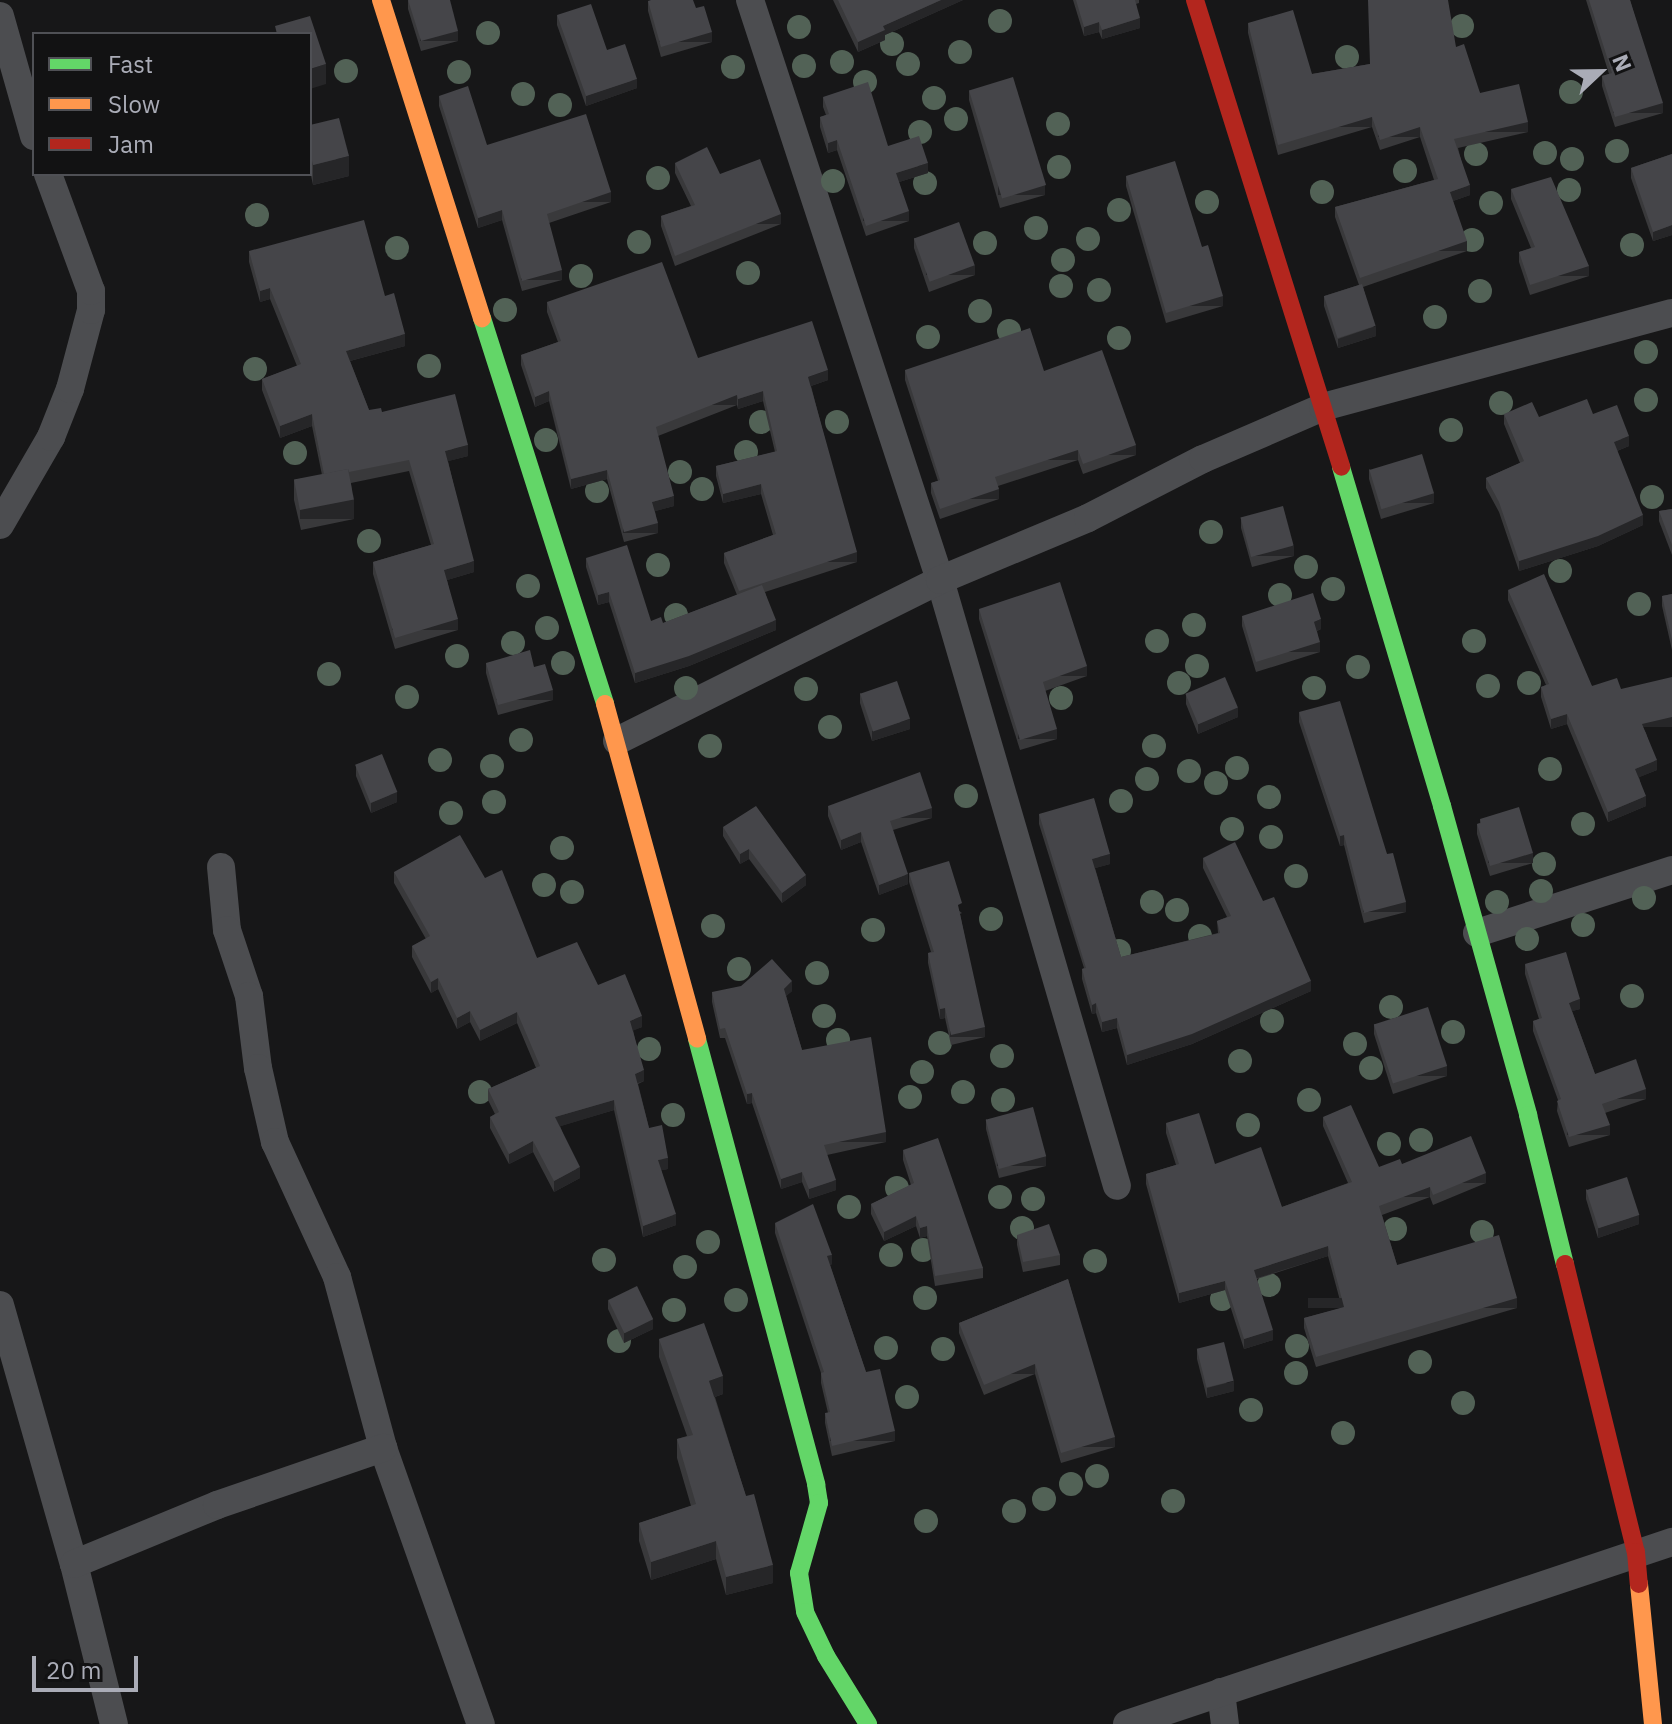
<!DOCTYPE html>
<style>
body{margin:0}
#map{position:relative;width:1672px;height:1724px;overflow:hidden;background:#171718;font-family:"IBM Plex Sans",sans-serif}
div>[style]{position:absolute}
.street>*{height:28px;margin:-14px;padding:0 14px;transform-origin:14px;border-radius:14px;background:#4c4d50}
.fast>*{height:18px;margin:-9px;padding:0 9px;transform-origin:9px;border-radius:9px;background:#63d668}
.slow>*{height:18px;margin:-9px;padding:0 9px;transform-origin:9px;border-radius:9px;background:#ff974d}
.jam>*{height:18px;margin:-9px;padding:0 9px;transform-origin:9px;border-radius:9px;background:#b3261e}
.trees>*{width:24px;height:24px;margin:-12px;border-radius:50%;background:#526256}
.wall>*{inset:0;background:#39393b}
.shaded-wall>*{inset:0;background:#262628;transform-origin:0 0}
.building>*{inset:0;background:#454549;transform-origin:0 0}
span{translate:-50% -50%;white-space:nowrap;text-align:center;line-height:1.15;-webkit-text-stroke:8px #121213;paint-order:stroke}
.legend{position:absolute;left:32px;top:32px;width:280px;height:144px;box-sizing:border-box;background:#121213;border:2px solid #4f5055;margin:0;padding:10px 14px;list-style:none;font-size:24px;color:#aaacb7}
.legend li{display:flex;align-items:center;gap:16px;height:40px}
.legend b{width:40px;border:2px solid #4f5055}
.north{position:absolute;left:1560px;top:32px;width:80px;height:80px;-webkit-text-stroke:6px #121213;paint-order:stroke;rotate:68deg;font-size:22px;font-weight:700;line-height:32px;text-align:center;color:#aaacb7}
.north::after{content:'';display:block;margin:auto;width:28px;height:36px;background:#aaacb7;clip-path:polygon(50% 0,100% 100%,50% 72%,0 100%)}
.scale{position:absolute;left:32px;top:1656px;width:106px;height:36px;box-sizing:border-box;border:4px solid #aaacb7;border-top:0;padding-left:10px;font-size:24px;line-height:28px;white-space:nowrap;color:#aaacb7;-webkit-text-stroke:6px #121213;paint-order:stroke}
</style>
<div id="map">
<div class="street">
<div style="left:750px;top:0;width:610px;rotate:71.86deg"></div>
<div style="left:940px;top:580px;width:631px;rotate:73.72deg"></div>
<div style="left:0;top:16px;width:125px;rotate:74.2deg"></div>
<div style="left:0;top:525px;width:102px;rotate:-59.9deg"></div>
<div style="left:51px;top:437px;width:52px;rotate:-68.4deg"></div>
<div style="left:70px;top:389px;width:82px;rotate:-75.1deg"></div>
<div style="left:91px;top:310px;width:19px;rotate:-90deg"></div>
<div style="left:91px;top:291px;width:125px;rotate:-110.2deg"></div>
<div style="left:617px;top:741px;width:361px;rotate:-26.5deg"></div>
<div style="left:940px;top:580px;width:160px;rotate:-22.7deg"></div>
<div style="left:1088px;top:518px;width:129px;rotate:-27.2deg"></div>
<div style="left:1203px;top:459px;width:131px;rotate:-23.4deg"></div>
<div style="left:1323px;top:407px;width:361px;rotate:-15.1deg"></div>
<div style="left:221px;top:867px;width:63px;rotate:84.6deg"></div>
<div style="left:227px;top:930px;width:70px;rotate:71.6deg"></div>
<div style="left:249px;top:996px;width:73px;rotate:82.9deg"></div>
<div style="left:258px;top:1068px;width:76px;rotate:77.1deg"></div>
<div style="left:275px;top:1142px;width:149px;rotate:65.3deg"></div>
<div style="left:337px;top:1277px;width:177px;rotate:74.9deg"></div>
<div style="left:383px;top:1448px;width:293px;rotate:70.5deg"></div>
<div style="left:1477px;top:933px;width:205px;rotate:-17.9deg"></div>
<div style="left:0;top:1305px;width:269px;rotate:74.1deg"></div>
<div style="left:74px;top:1564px;width:165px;rotate:76deg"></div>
<div style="left:74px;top:1564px;width:155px;rotate:-22.4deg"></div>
<div style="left:217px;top:1505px;width:176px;rotate:-19deg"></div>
<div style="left:1221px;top:1692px;width:32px;rotate:83deg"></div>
<div style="left:1127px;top:1724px;width:575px;rotate:-18.47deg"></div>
</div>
<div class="fast">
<div style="left:482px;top:318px;width:405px;rotate:72.3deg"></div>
<div style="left:1341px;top:467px;width:354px;rotate:73.4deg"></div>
<div style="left:1442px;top:806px;width:321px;rotate:74.4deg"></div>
<div style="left:1528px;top:1115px;width:154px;rotate:76.1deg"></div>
<div style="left:697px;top:1039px;width:461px;rotate:75deg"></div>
<div style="left:816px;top:1484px;width:19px;rotate:81deg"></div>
<div style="left:819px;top:1503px;width:73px;rotate:105.9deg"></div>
<div style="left:799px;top:1573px;width:39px;rotate:81deg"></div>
<div style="left:805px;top:1612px;width:49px;rotate:64.5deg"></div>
<div style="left:826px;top:1656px;width:80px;rotate:58.3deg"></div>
</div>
<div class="slow">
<div style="left:381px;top:0;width:334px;rotate:72.4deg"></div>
<div style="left:605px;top:704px;width:347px;rotate:74.6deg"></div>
<div style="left:1639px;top:1584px;width:141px;rotate:84.3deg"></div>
</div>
<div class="jam">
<div style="left:1195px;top:0;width:489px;rotate:72.6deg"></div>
<div style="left:1565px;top:1264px;width:297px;rotate:76.2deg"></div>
<div style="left:1636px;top:1552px;width:32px;rotate:85deg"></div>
</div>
<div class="trees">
<div style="left:1000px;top:21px"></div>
<div style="left:1462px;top:26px"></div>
<div style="left:799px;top:27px"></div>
<div style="left:488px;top:33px"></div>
<div style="left:892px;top:44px"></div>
<div style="left:960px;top:52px"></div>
<div style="left:1347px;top:57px"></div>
<div style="left:842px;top:62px"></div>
<div style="left:908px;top:64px"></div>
<div style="left:804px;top:66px"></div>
<div style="left:733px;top:67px"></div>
<div style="left:346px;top:71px"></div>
<div style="left:459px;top:72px"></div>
<div style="left:865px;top:82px"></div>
<div style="left:1571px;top:92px"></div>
<div style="left:523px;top:94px"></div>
<div style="left:934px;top:98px"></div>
<div style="left:560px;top:105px"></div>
<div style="left:956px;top:119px"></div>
<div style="left:1058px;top:124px"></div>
<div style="left:920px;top:132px"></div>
<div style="left:1617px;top:151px"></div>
<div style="left:1545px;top:153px"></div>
<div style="left:1476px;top:154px"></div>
<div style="left:1572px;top:159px"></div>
<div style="left:1059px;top:167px"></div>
<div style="left:1405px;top:171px"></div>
<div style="left:658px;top:178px"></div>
<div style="left:833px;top:181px"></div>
<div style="left:925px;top:183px"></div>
<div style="left:1569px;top:190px"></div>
<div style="left:1322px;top:192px"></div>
<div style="left:1207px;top:202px"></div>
<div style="left:1491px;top:203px"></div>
<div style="left:1119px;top:210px"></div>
<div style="left:257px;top:215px"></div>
<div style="left:1036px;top:228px"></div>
<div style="left:1088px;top:239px"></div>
<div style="left:1472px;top:240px"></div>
<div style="left:639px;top:242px"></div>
<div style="left:985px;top:243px"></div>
<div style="left:1632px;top:245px"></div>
<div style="left:397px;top:248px"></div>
<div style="left:1063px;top:260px"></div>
<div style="left:748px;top:273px"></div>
<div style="left:581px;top:276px"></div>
<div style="left:1061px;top:286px"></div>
<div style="left:1099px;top:290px"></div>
<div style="left:1480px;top:291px"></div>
<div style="left:505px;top:310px"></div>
<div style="left:980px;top:311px"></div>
<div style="left:1435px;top:317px"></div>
<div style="left:1009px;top:331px"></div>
<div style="left:928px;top:337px"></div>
<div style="left:1119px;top:338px"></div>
<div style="left:1646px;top:352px"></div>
<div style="left:429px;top:366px"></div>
<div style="left:255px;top:369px"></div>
<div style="left:1646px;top:400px"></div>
<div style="left:1501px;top:403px"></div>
<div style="left:761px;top:422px"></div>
<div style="left:837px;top:422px"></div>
<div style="left:1451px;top:430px"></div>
<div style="left:546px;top:440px"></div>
<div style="left:746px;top:452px"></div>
<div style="left:295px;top:453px"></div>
<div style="left:680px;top:472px"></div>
<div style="left:702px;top:489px"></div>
<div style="left:597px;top:491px"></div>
<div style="left:1652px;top:497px"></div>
<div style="left:1211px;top:532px"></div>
<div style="left:369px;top:541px"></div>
<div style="left:658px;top:565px"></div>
<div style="left:1306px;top:567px"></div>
<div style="left:1560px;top:571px"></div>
<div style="left:528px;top:586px"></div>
<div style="left:1333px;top:589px"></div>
<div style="left:1280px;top:595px"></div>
<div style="left:1639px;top:604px"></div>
<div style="left:676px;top:615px"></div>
<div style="left:1194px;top:625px"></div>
<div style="left:547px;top:628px"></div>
<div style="left:1157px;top:641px"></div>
<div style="left:1474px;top:641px"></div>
<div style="left:513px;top:643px"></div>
<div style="left:457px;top:656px"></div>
<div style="left:563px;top:663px"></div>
<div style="left:1197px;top:666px"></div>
<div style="left:1358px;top:667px"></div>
<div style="left:329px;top:674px"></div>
<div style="left:1179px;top:683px"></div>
<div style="left:1529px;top:683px"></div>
<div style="left:1488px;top:686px"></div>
<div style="left:686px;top:688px"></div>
<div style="left:1314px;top:688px"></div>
<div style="left:806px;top:689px"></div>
<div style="left:407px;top:697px"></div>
<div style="left:1061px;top:698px"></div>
<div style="left:830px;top:727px"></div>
<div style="left:521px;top:740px"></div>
<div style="left:710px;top:746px"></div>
<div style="left:1154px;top:746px"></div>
<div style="left:440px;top:760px"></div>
<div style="left:492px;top:766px"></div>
<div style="left:1237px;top:768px"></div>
<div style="left:1550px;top:769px"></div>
<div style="left:1189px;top:771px"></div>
<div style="left:1147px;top:779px"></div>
<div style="left:1216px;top:783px"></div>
<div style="left:966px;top:796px"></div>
<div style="left:1269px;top:797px"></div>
<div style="left:1121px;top:801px"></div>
<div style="left:494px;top:802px"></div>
<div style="left:451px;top:813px"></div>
<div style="left:1583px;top:824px"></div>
<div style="left:1232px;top:829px"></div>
<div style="left:1271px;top:837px"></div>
<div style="left:562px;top:848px"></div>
<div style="left:1544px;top:864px"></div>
<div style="left:1296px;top:876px"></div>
<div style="left:544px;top:885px"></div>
<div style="left:1541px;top:891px"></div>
<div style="left:572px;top:892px"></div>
<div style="left:1644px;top:898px"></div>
<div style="left:1152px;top:902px"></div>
<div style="left:1497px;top:902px"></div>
<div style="left:1177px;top:910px"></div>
<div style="left:991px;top:919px"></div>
<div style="left:1583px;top:925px"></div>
<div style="left:713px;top:926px"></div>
<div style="left:873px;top:930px"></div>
<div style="left:1200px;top:936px"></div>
<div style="left:1527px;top:939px"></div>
<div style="left:1119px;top:951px"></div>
<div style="left:739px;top:969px"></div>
<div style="left:817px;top:973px"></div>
<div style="left:1632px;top:996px"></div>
<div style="left:1391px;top:1007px"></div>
<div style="left:824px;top:1016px"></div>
<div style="left:1272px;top:1021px"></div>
<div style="left:1453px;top:1032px"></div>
<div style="left:838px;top:1040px"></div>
<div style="left:940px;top:1043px"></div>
<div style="left:1355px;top:1044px"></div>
<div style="left:649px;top:1049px"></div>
<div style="left:1002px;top:1056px"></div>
<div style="left:1240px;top:1061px"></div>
<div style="left:1371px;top:1068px"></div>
<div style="left:922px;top:1072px"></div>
<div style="left:480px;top:1092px"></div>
<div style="left:963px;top:1092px"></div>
<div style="left:910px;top:1097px"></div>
<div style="left:1003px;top:1100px"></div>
<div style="left:1309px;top:1100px"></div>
<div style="left:673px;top:1115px"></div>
<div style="left:1248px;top:1125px"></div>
<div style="left:1421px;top:1140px"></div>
<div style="left:1389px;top:1144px"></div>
<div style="left:897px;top:1188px"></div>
<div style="left:1000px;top:1197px"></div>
<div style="left:1033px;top:1199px"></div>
<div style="left:849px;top:1207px"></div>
<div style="left:1022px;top:1228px"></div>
<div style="left:1395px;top:1229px"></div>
<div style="left:1482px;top:1232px"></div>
<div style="left:708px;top:1242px"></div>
<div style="left:923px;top:1250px"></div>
<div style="left:891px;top:1255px"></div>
<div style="left:604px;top:1260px"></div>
<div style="left:1095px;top:1261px"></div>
<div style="left:685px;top:1267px"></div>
<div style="left:1269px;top:1285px"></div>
<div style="left:925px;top:1298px"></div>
<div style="left:1222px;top:1299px"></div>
<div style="left:736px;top:1300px"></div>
<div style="left:674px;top:1310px"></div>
<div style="left:619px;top:1341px"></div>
<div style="left:1297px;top:1346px"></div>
<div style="left:886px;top:1348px"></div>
<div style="left:943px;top:1349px"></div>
<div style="left:1420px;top:1362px"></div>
<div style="left:1296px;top:1373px"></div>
<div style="left:907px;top:1397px"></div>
<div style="left:1463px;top:1403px"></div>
<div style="left:1251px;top:1410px"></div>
<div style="left:1343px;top:1433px"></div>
<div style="left:1097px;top:1476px"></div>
<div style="left:1071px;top:1484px"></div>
<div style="left:1044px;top:1499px"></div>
<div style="left:1173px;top:1501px"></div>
<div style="left:1014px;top:1511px"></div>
<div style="left:926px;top:1521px"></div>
</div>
<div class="wall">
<div style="clip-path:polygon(408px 0,458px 41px,421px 51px,408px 9px)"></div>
<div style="clip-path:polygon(833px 0,963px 0,885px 35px,885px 40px,858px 52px)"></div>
<div style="clip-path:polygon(1073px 0,1139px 0,1139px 3px,1136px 4px,1140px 28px,1102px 39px,1099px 32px,1084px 36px)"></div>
<div style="clip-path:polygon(1586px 0,1630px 0,1663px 113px,1615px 127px,1602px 86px,1602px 76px,1609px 74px)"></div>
<div style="clip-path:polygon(648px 1px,696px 8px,712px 42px,661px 57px,648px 11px)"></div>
<div style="clip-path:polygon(557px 15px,607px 50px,637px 88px,586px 106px,557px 25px)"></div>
<div style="clip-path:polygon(1248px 23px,1312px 74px,1370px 64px,1456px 47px,1480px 93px,1528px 132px,1458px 148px,1470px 195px,1453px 201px,1467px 251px,1363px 287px,1376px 336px,1338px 348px,1324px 306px,1324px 296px,1359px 285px,1335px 217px,1335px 207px,1434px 180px,1420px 137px,1380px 150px,1372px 127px,1278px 155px,1248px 33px)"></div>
<div style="clip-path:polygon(969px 90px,1045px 195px,1000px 208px,969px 100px)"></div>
<div style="clip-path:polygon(439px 96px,487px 145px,611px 202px,549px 223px,562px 280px,522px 291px,502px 220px,478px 228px,439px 106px)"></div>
<div style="clip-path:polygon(823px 97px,888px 146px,928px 173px,899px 182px,909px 221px,866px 236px,837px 150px,828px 153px,820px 127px,820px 117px,826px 115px,823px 107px)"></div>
<div style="clip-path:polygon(310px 125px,349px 176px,313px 185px,310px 171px)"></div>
<div style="clip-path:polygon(1672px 154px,1672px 235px,1653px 241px,1631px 178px,1631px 168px)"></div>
<div style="clip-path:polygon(675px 163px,720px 174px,781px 224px,675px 266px,661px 226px,661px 216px,691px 206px,675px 173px)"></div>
<div style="clip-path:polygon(1126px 176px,1202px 247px,1223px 306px,1166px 323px,1126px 186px)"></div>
<div style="clip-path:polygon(1511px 189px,1589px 276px,1530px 295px,1519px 262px,1519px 252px,1531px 248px,1511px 199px)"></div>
<div style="clip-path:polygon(914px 238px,975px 275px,929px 292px,914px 248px)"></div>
<div style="clip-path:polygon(249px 251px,385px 296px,405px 346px,350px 361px,369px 410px,382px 412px,468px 456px,448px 461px,474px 572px,447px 580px,458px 630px,395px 649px,373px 574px,373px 562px,431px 545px,409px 471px,351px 483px,354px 519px,301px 530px,294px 500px,294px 480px,322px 475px,312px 426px,280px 438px,262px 390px,262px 379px,297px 366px,270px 299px,260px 302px,249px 262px)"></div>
<div style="clip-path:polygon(547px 302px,698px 358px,828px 380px,811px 386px,857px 562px,765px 592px,776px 630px,689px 666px,635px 683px,609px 602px,598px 605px,586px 567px,586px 558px,651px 621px,663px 623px,737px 595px,724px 563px,724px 553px,773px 535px,761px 494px,723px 503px,716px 476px,716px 466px,775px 452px,763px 401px,738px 409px,737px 405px,658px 436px,674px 506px,655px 511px,658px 533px,624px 542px,607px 479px,571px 489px,549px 401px,535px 407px,521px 365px,521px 355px,558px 342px,547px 312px)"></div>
<div style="clip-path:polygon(905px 370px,1044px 371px,1136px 455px,1083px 474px,1078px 460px,998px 486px,999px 499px,940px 519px,931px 493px,931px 483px,938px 481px,905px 380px)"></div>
<div style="clip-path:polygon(1504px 414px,1539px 417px,1593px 414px,1629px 446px,1617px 451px,1643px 525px,1598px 546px,1519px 571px,1499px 512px,1486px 488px,1486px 478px,1520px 463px,1504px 424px)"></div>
<div style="clip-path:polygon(1369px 469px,1434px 503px,1381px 519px,1369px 479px)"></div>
<div style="clip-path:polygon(1672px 509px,1672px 555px,1659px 521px,1659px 511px)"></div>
<div style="clip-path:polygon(1241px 518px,1294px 556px,1252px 567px,1241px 528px)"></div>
<div style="clip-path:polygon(1508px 590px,1592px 686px,1621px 689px,1646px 733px,1657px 770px,1639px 777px,1646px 806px,1608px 822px,1567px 724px,1551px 729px,1541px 697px,1541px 687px,1546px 685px,1508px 600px)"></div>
<div style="clip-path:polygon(1672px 594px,1672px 650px,1662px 606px,1662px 596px)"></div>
<div style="clip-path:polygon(979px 609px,1087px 676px,1045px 691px,1057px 739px,1020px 750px,979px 619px)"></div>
<div style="clip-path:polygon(1242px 616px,1321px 629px,1317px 631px,1320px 652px,1256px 672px,1242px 626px)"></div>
<div style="clip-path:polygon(486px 663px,534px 667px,553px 700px,498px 715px,486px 673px)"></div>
<div style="clip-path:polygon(860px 693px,910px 729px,872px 741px,860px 703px)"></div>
<div style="clip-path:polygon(1186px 694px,1238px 717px,1198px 734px,1186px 704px)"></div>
<div style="clip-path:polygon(1299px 712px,1387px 854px,1406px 912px,1364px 923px,1344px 845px,1340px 846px,1299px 722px)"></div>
<div style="clip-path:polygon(356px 766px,397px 802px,371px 813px,356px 776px)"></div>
<div style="clip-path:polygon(828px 806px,932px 818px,893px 830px,908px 884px,879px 895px,861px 842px,841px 850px,828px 816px)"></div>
<div style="clip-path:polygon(1039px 814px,1110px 864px,1095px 868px,1121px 957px,1218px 933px,1217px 921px,1227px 917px,1203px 868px,1203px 858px,1263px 901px,1311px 991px,1192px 1044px,1127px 1065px,1117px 1028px,1102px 1032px,1096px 1013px,1092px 1014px,1082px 979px,1082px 969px,1084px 968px,1039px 824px)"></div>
<div style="clip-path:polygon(1480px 819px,1533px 863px,1490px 876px,1477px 834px,1477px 824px,1480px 823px)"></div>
<div style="clip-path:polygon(723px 827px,806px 885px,782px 903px,749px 859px,740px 864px,723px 836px)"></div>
<div style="clip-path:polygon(394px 872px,485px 878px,537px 958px,598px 985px,642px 1027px,633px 1030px,644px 1081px,638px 1084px,649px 1128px,668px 1169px,661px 1170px,676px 1225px,643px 1237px,614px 1110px,560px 1126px,580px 1178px,554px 1192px,533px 1152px,509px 1164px,490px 1128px,490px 1117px,495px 1114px,488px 1100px,488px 1089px,536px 1068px,517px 1023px,480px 1041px,470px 1022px,457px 1029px,438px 989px,431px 993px,412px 957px,412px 946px,426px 939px,394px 883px)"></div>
<div style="clip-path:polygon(909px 873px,962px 913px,960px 914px,985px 1037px,951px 1045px,945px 1018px,940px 1019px,928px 963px,928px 953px,931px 952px,909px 882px)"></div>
<div style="clip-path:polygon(1525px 964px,1580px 1009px,1572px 1011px,1595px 1074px,1646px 1099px,1605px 1113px,1610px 1135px,1569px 1147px,1557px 1111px,1558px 1100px,1533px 1031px,1533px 1021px,1539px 1019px,1525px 974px)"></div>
<div style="clip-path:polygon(792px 991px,786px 996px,802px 1050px,886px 1142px,827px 1155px,836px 1190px,809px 1199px,802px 1182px,781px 1189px,752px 1103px,747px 1104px,725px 1038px,720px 1038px,712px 1002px,712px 992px)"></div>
<div style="clip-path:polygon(1374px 1024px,1447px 1076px,1393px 1094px,1374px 1034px)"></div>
<div style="clip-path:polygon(1323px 1117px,1379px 1167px,1402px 1164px,1486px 1183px,1433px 1205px,1430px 1197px,1382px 1215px,1397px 1265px,1517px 1308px,1316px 1367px,1304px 1328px,1304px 1318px,1342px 1308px,1328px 1256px,1257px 1279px,1273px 1340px,1244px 1349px,1225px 1290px,1179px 1303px,1146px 1184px,1146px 1174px,1176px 1165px,1166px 1133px,1166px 1123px,1215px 1164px,1282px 1207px,1348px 1183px,1323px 1126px)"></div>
<div style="clip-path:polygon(986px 1119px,1046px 1166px,999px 1178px,986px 1129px)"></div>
<div style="clip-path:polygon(903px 1150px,983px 1268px,983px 1278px,935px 1286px,927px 1236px,920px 1238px,916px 1226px,884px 1241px,871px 1214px,871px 1204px,911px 1185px,903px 1160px)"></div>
<div style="clip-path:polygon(1586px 1189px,1639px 1224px,1598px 1238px,1586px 1199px)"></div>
<div style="clip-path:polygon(775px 1223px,832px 1264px,830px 1265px,866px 1372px,895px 1441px,832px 1456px,825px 1423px,825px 1413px,828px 1413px,821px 1383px,821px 1373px,775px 1233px)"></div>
<div style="clip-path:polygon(1017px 1235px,1060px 1255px,1060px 1265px,1023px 1272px,1017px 1245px)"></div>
<div style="clip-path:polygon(1068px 1279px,1115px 1447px,1061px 1463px,1035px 1374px,984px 1395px,959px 1333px,959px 1323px)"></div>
<div style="clip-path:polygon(608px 1300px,653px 1329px,624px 1343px,608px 1309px)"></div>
<div style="clip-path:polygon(659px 1339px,723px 1394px,715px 1397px,773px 1583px,726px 1595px,716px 1559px,651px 1580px,639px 1541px,639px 1523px,691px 1506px,677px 1458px,677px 1439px,687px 1436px,659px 1357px)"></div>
<div style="clip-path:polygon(1197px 1349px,1234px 1391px,1207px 1398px,1197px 1359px)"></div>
</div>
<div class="shaded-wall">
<div style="clip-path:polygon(941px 0,963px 0,885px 35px,885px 40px,858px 52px,858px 42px,883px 26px)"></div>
<div style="clip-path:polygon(1140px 18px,1140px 28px,1102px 39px,1102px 30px)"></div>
<div style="clip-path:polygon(1099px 22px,1099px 32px,1084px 36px,1084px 27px)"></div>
<div style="left:458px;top:31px;width:10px;height:38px;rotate:90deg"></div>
<div style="left:712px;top:32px;width:10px;height:53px;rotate:90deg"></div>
<div style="clip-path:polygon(326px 64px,326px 84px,310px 89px,310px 69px)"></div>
<div style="clip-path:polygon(637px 79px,637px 88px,586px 106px,586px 96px)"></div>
<div style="left:1663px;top:103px;width:10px;height:50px;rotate:90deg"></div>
<div style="left:1372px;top:117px;width:10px;height:98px;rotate:90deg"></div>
<div style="left:1528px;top:122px;width:10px;height:76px;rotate:90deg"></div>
<div style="left:1420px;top:127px;width:10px;height:42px;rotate:90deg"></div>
<div style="clip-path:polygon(837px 140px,837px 150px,828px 153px,828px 143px)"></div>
<div style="clip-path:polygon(349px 156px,349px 176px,313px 185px,313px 165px)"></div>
<div style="clip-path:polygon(928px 163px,928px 173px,896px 183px,896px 173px)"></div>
<div style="left:1045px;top:185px;width:10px;height:47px;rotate:90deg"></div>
<div style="clip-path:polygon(1470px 185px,1470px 195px,1450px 202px,1450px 192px)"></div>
<div style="left:611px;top:192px;width:10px;height:68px;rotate:90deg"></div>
<div style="clip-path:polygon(502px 210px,502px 220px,478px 228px,478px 218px)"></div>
<div style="left:909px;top:211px;width:10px;height:46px;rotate:90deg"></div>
<div style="left:781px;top:214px;width:10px;height:114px;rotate:90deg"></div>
<div style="clip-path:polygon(1672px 225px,1672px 235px,1653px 241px,1653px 232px)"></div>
<div style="left:1467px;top:241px;width:10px;height:113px;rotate:90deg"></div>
<div style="left:975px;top:265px;width:10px;height:49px;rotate:90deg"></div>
<div style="left:1589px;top:266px;width:10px;height:62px;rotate:90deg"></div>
<div style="left:562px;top:270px;width:10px;height:41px;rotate:90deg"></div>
<div style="clip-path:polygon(270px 288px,270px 299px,260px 302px,260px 291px)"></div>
<div style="left:1223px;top:296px;width:10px;height:59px;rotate:90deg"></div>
<div style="clip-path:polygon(1376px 326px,1376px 336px,1338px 348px,1338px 339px)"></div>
<div style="clip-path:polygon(405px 334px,405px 346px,346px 362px,346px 351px)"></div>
<div style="clip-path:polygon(828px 370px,828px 380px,808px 387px,808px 377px)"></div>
<div style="clip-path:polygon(549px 391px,549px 401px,535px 407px,535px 397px)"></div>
<div style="clip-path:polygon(763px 391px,763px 401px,738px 409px,738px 399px)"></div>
<div style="left:737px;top:395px;width:10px;height:87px;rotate:90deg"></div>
<div style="clip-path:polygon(312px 414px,312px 426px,280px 438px,280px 426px)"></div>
<div style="clip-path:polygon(1629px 436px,1629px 446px,1614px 452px,1614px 442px)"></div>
<div style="clip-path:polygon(468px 445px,468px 456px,445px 462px,445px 451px)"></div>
<div style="left:1136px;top:445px;width:10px;height:56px;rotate:90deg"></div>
<div style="left:1078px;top:450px;width:10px;height:87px;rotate:90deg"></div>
<div style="clip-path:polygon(607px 470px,607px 479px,571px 489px,571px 479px)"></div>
<div style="clip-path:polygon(761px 484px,761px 494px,723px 503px,723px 494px)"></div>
<div style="left:999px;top:489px;width:10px;height:62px;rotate:90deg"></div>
<div style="left:1434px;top:493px;width:10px;height:55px;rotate:90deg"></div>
<div style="clip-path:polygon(674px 496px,674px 506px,652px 512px,652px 502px)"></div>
<div style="left:354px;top:499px;width:20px;height:54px;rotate:90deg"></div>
<div style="clip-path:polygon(1643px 515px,1643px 525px,1598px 546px,1519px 571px,1519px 561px)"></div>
<div style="left:658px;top:523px;width:10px;height:35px;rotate:90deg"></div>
<div style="left:1294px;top:546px;width:10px;height:43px;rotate:90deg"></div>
<div style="left:857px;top:552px;width:10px;height:124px;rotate:90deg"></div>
<div style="clip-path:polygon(474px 561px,474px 572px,444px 581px,444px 570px)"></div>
<div style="clip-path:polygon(609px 592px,609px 602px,598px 605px,598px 595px)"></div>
<div style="left:458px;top:619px;width:11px;height:66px;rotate:90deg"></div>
<div style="clip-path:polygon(1321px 619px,1321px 629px,1314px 632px,1314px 622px)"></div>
<div style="clip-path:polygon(776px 620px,776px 630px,689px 666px,635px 683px,635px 673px)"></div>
<div style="left:1320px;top:642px;width:10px;height:67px;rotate:90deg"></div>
<div style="left:1087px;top:666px;width:10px;height:47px;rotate:90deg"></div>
<div style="left:553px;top:690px;width:10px;height:57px;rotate:90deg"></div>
<div style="clip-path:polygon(1238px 707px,1238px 717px,1198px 734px,1198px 724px)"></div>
<div style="clip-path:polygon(1567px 714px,1567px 724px,1551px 729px,1551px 719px)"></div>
<div style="left:1672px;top:717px;width:10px;height:31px;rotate:90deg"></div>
<div style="clip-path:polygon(910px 719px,910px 729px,872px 741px,872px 731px)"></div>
<div style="left:1057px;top:729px;width:10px;height:39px;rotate:90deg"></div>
<div style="clip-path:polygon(1657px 760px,1657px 770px,1635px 779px,1635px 769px)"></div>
<div style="clip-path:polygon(397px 792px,397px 802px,371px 813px,371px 803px)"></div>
<div style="clip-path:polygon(1646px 796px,1646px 806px,1608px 822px,1608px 812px)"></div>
<div style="left:932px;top:808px;width:10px;height:44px;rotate:90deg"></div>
<div style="clip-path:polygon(861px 832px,861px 842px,841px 850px,841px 840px)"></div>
<div style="clip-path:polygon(1344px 835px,1344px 845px,1340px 846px,1340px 836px)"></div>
<div style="clip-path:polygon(749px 849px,749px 859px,740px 864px,740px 854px)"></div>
<div style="left:1533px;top:853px;width:10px;height:45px;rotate:90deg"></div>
<div style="clip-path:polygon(1110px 854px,1110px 864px,1092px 869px,1092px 859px)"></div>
<div style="clip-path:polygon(908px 874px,908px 884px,879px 895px,879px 885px)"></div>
<div style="clip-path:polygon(806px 875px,806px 885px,782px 903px,782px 893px)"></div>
<div style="left:1406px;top:902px;width:10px;height:43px;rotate:90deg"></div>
<div style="clip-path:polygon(438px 978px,438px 989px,431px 993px,431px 982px)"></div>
<div style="clip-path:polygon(792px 981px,792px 991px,784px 998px,784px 989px)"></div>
<div style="clip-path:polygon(1311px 981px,1311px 991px,1192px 1044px,1127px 1065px,1127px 1055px)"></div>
<div style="clip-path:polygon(1580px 999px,1580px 1009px,1569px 1012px,1569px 1003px)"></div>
<div style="clip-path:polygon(1096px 1003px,1096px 1013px,1092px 1014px,1092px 1005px)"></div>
<div style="clip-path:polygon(945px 1008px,945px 1018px,940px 1019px,940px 1009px)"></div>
<div style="clip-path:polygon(470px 1011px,470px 1022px,457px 1029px,457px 1018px)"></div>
<div style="clip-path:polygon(517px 1012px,517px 1023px,480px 1041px,480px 1030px)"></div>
<div style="clip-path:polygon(642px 1016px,642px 1027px,630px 1032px,630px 1021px)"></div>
<div style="clip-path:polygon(1117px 1018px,1117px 1028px,1102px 1032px,1102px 1022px)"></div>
<div style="left:985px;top:1027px;width:10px;height:35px;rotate:90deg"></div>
<div style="left:1447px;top:1066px;width:10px;height:57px;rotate:90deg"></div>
<div style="clip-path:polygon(644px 1070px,644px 1081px,635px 1084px,635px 1074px)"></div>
<div style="left:1646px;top:1089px;width:10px;height:46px;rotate:90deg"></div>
<div style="clip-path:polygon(752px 1093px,752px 1103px,747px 1104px,747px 1094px)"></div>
<div style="clip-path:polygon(614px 1100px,614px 1110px,555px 1128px,555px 1117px)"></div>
<div style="left:1610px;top:1125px;width:10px;height:43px;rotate:90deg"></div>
<div style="left:886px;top:1132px;width:10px;height:63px;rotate:90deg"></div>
<div style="clip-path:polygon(533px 1141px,533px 1152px,509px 1164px,509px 1154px)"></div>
<div style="left:1046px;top:1156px;width:10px;height:49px;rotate:90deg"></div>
<div style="clip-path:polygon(668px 1158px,668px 1169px,658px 1171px,658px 1160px)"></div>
<div style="clip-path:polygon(580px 1167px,580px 1178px,554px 1192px,554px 1181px)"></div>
<div style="clip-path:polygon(802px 1172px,802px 1182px,781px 1189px,781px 1179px)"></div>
<div style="left:1486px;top:1173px;width:10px;height:57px;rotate:90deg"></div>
<div style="clip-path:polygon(836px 1180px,836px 1190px,809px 1199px,809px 1189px)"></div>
<div style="left:1430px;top:1187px;width:10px;height:54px;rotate:90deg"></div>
<div style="clip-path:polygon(676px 1214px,676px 1225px,643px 1237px,643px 1226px)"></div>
<div style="clip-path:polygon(1639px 1215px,1639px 1224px,1598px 1238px,1598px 1228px)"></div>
<div style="clip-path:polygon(916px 1216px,916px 1226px,884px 1241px,884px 1232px)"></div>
<div style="clip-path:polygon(927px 1226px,927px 1236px,920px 1238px,920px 1228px)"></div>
<div style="clip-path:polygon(1328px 1246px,1328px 1256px,1254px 1279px,1254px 1270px)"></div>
<div style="clip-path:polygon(832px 1255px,832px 1264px,827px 1266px,827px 1256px)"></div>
<div style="clip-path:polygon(1225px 1281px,1225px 1290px,1179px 1303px,1179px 1293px)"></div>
<div style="left:1517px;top:1298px;width:10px;height:209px;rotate:90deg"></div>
<div style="clip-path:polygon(653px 1319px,653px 1329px,624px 1343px,624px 1333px)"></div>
<div style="clip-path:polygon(1273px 1330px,1273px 1340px,1244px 1349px,1244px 1339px)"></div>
<div style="left:1035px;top:1364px;width:10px;height:55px;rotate:90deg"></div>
<div style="clip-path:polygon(723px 1376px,723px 1394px,709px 1399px,709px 1381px)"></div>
<div style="clip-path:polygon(1234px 1381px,1234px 1391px,1207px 1398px,1207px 1388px)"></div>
<div style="left:895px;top:1431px;width:10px;height:65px;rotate:90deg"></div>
<div style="left:1115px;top:1437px;width:10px;height:56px;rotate:90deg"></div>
<div style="clip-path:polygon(716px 1541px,716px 1559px,651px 1580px,651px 1562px)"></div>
<div style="clip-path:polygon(773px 1565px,773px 1583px,726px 1595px,726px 1577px)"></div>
</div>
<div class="building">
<div style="clip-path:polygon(408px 0,450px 0,458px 31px,421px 41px)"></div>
<div style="clip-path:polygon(651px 0,693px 0,696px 8px,704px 6px,712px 32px,661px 47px,648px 1px)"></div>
<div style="clip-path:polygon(838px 0,941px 0,883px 26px,885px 30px,858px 42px)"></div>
<div style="clip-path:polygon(1076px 0,1135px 0,1140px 18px,1102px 30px,1099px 22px,1084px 27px)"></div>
<div style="clip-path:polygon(1368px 0,1448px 0,1456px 47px,1464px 44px,1480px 93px,1519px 84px,1528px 122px,1454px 139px,1470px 185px,1450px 192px,1467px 241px,1360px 278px,1335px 207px,1438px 179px,1420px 127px,1380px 140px,1372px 117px,1278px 145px,1248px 23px,1293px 10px,1312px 74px,1370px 64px)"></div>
<div style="clip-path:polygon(1589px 0,1630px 0,1663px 103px,1615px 117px,1602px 76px,1612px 73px)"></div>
<div style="clip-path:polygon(591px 4px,607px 50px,625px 44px,637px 79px,586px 96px,557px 15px)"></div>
<div style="clip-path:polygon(310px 16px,326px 64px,310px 69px,310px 34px,277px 34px,275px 26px)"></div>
<div style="left:1013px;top:77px;width:113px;height:46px;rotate:73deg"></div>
<div style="clip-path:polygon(868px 82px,888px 146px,919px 136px,928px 163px,896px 173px,909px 211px,866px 226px,837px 140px,828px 143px,820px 117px,829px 114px,823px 97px)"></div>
<div style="clip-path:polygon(468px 86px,487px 145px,586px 114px,611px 192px,547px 214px,562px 270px,522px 281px,502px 210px,478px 218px,439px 96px)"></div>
<div style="clip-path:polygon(339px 118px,349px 156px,313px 165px,310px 152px,310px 125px)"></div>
<div style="clip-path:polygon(707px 147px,720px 174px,760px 159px,781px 214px,675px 256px,661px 216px,695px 205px,675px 163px)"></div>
<div style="clip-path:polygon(1672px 154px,1672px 225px,1653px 232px,1631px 168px)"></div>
<div style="clip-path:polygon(1175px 161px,1202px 247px,1208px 245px,1223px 296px,1166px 313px,1126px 176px)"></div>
<div style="clip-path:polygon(1551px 177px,1589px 266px,1530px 285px,1519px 252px,1535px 247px,1511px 189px)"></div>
<div style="clip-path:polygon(364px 220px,385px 296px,394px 293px,405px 334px,346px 351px,369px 410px,381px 408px,382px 412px,455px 394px,468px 445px,445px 451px,474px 561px,444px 570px,458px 619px,395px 638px,373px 562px,434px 544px,409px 460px,349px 472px,348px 469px,324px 474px,312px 414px,280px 426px,262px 379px,301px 364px,270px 288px,260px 291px,249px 251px)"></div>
<div style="left:959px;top:222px;width:46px;height:48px;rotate:70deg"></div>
<div style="clip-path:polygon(662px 262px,698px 358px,812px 321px,828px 370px,808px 377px,857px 552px,739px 591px,724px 553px,776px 534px,761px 484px,723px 494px,716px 466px,777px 451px,763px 391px,738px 399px,737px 395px,656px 427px,674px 496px,652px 502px,658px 523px,624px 532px,607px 470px,571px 479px,549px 391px,535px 397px,521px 355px,561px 341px,547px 302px)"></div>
<div style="left:1362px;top:284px;width:44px;height:40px;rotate:72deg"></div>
<div style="clip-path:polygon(1030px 328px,1044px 371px,1102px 350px,1136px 445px,1083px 464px,1078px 450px,995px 477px,999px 489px,940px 509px,931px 483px,940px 480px,905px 370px)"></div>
<div style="clip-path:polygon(1587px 399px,1593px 414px,1617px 405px,1629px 436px,1614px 442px,1643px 515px,1598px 536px,1519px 561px,1499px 502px,1486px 478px,1524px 461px,1504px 414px,1532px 402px,1539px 417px)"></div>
<div style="left:1422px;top:454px;width:41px;height:55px;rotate:73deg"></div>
<div style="left:348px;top:469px;width:31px;height:55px;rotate:79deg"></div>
<div style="left:1283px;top:506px;width:41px;height:44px;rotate:75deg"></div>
<div style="clip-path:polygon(1672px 509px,1672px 545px,1659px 511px)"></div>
<div style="clip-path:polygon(627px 545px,651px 621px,661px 617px,663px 623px,762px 585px,776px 620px,689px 656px,635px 673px,609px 592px,598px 595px,586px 558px)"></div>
<div style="clip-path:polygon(1544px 574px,1592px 686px,1617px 678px,1621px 689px,1672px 677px,1672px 717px,1642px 724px,1657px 760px,1635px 769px,1646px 796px,1608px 812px,1567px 714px,1551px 719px,1541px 687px,1549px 684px,1508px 590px)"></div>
<div style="clip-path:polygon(1060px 582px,1087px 666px,1043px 682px,1057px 729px,1020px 740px,979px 609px)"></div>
<div style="clip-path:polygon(1313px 593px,1321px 619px,1314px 622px,1320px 642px,1256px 662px,1242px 616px)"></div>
<div style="clip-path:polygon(1672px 594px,1672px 640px,1662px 596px)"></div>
<div style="clip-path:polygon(530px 650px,534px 667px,545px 664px,553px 690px,498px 705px,486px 663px)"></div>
<div style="left:1225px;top:677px;width:33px;height:43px;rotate:67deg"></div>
<div style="left:897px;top:681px;width:40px;height:39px;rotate:71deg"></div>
<div style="clip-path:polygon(1340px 701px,1387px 854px,1393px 853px,1406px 902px,1364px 913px,1344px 835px,1340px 836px,1299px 712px)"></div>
<div style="left:382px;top:754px;width:41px;height:29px;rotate:68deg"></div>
<div style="clip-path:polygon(920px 772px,932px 808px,890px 821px,908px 874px,879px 885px,861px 832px,841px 840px,828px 806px)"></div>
<div style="clip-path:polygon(1094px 798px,1110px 854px,1092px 859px,1121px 957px,1220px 933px,1217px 921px,1231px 916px,1203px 858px,1235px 842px,1263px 901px,1274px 897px,1311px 981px,1192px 1034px,1127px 1055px,1117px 1018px,1102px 1022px,1096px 1003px,1092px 1005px,1082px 969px,1086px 968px,1039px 814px)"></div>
<div style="clip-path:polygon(756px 806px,806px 875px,782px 893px,749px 849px,740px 854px,723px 827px)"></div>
<div style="clip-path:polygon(1519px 807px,1533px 853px,1490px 866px,1477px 824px,1481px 823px,1480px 819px)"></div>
<div style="clip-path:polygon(460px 835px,485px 878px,502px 870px,537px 958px,577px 942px,598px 985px,625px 974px,642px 1016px,630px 1021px,644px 1070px,635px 1074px,649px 1128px,662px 1125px,668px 1158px,658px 1160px,676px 1214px,643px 1226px,614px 1100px,555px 1117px,580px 1167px,554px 1181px,533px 1141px,509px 1154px,490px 1117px,499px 1112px,488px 1089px,540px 1066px,517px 1012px,480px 1030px,470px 1011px,457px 1018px,438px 978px,431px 982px,412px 946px,430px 936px,394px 872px)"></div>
<div style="clip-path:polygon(949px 861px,962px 903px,958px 905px,985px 1027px,951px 1035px,945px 1008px,940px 1009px,928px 953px,934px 952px,909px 873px)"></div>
<div style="clip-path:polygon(1566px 952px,1580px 999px,1569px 1003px,1595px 1074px,1636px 1059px,1646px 1089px,1602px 1104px,1610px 1125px,1569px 1137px,1557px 1101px,1561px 1099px,1533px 1021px,1542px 1018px,1525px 964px)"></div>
<div style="clip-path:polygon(772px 959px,792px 981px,784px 989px,802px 1050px,871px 1037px,886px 1132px,824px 1145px,836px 1180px,809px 1189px,802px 1172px,781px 1179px,752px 1093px,747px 1094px,725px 1028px,720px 1029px,712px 992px,741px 986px)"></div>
<div style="left:1428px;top:1007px;width:62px;height:57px;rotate:72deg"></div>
<div style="clip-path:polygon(1351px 1105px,1379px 1167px,1400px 1159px,1402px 1164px,1471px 1136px,1486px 1173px,1433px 1195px,1430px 1187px,1379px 1206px,1397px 1265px,1499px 1235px,1517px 1298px,1316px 1357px,1304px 1318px,1344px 1307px,1328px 1246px,1254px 1270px,1273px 1330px,1244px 1339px,1225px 1281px,1179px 1293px,1146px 1174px,1179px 1164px,1166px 1123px,1199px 1113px,1215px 1164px,1261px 1147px,1282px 1207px,1352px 1182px,1323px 1117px)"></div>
<div style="left:1033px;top:1107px;width:51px;height:49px;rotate:75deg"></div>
<div style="clip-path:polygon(938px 1138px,983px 1268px,935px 1276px,927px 1226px,920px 1228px,916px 1216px,884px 1232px,871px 1204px,914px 1183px,903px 1150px)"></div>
<div style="left:1627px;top:1177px;width:40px;height:43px;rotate:72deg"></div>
<div style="clip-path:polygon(813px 1204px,832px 1255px,827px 1256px,866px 1372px,880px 1369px,895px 1431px,832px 1446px,825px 1413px,830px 1412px,821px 1373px,824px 1372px,775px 1223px)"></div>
<div style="clip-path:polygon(1049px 1224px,1060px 1255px,1023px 1262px,1017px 1235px)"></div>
<div style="clip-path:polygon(1068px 1279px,1115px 1437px,1061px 1453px,1035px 1364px,984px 1385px,959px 1323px)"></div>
<div style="left:637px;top:1286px;width:37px;height:32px;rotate:64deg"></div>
<div style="clip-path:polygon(704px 1323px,723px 1376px,709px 1381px,746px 1496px,754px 1494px,773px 1565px,726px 1577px,716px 1541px,651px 1562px,639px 1523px,696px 1504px,677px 1439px,693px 1435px,659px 1339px)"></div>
<div style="left:1224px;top:1342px;width:40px;height:28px;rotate:76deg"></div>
</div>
<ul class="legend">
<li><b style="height:10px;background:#63d668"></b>Fast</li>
<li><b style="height:10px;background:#ff974d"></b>Slow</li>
<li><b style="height:10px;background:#b3261e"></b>Jam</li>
</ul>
<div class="north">N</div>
<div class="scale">20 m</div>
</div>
